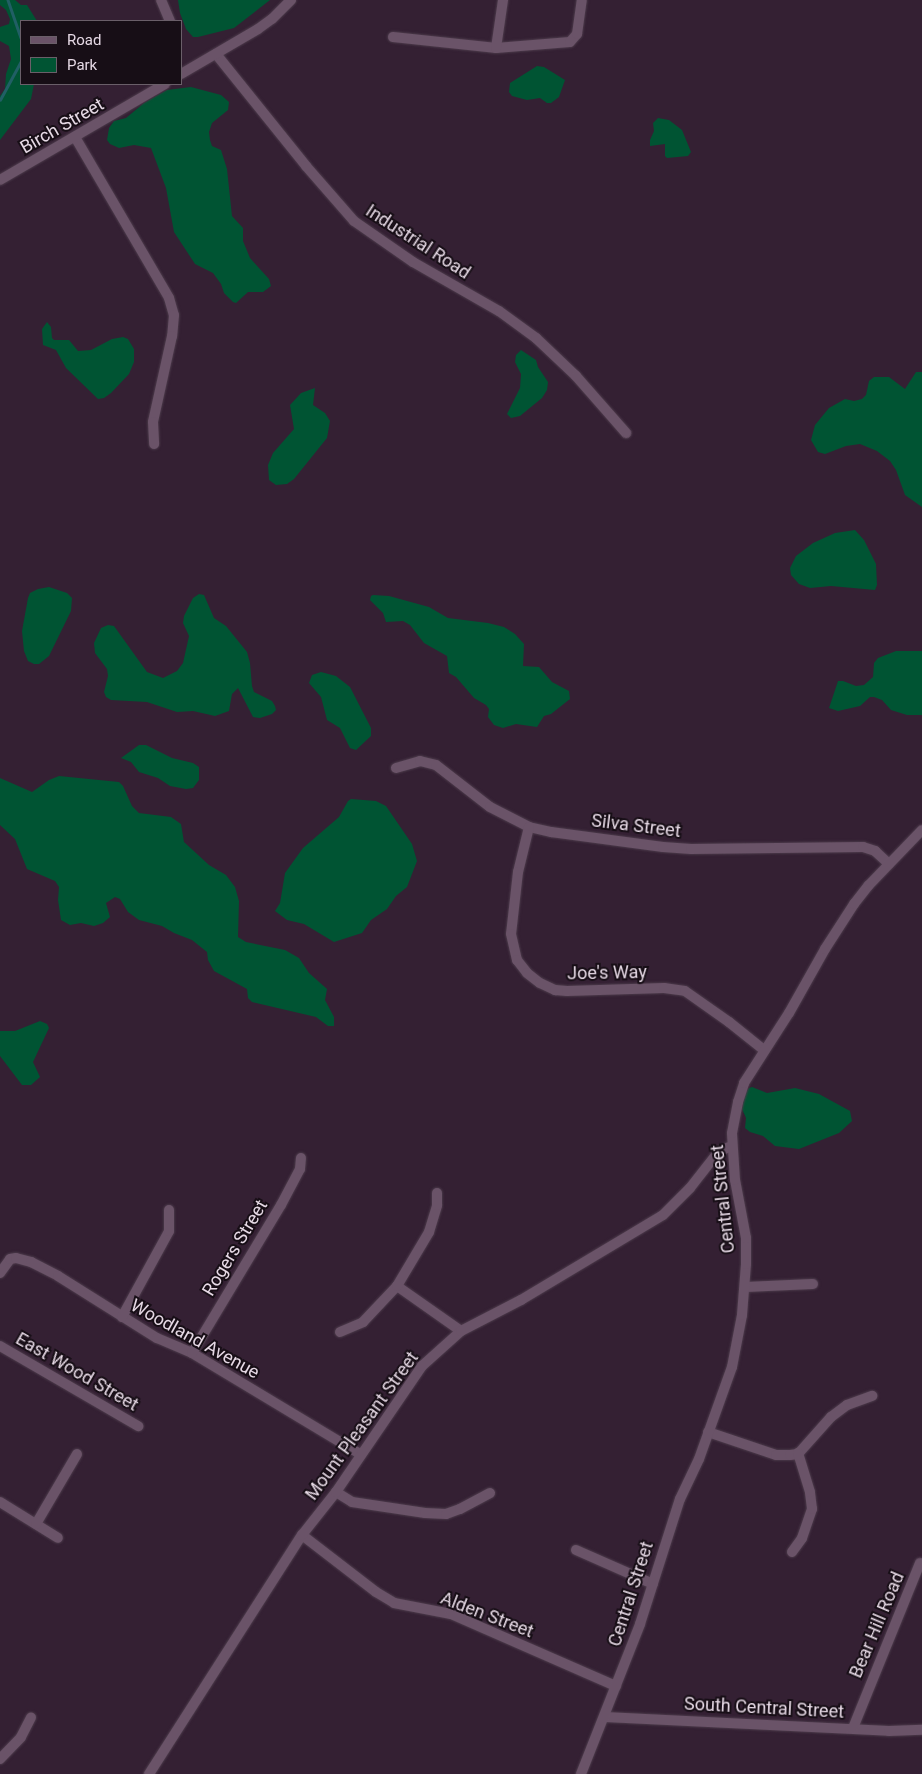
<!DOCTYPE html>
<style>
body{margin:0}
#map{position:relative;width:922px;height:1774px;overflow:hidden;background:#342033;font-family:Roboto,sans-serif}
div>[style]{position:absolute}
.green>*{inset:0;background:#005433}
.stream>*{height:2.5px;margin:-1.25px;padding:0 1.25px;transform-origin:1.25px;border-radius:1.25px;background:#215f65}
.roads{filter:drop-shadow(0 0 1px #4c3b4b) drop-shadow(0 0 1px #4c3b4b)}
.minor>*{height:10px;margin:-5px;padding:0 5px;transform-origin:5px;border-radius:5px;background:#6a5368}
span{translate:-50% -50%;white-space:nowrap;text-align:center;line-height:1.15;-webkit-text-stroke:4px #170e16;paint-order:stroke}
.street-label{font-size:18px;color:#e6d9e5}
.legend{position:absolute;left:20px;top:20px;width:162px;height:65px;box-sizing:border-box;background:#170e16;border:1px solid #6a5f69;margin:0;padding:6px 9px;list-style:none;font-size:15px;color:#e6d9e5}
.legend li{display:flex;align-items:center;gap:10px;height:25px}
.legend b{width:25px;border:1px solid #6a5f69}
</style>
<div id="map">
<div class="green">
<div style="clip-path:polygon(0 0,15px 0,21px 5px,27px 5px,37px 21px,21px 21px,21px 84px,34px 84px,31px 99px,0 140px,0 96px,5px 89px,6px 74px,11px 59px,9px 46px,0 41px,0 27px,9px 24px,10px 19px,6px 10px,0 5px)"></div>
<div style="clip-path:polygon(178px 0,270px 0,234px 28px,198px 37px,193px 37px,186px 29px,180px 13px)"></div>
<div style="clip-path:polygon(537px 66px,544px 67px,565px 80px,559px 97px,551px 103px,547px 103px,540px 98px,527px 100px,512px 96px,509px 92px,510px 83px)"></div>
<div style="clip-path:polygon(191px 87px,221px 95px,229px 102px,228px 110px,212px 123px,209px 132px,210px 140px,212px 146px,221px 150px,227px 169px,232px 216px,243px 228px,243px 241px,250px 258px,269px 279px,271px 286px,263px 292px,248px 292px,236px 303px,233px 302px,224px 293px,221px 284px,213px 273px,195px 264px,174px 232px,166px 188px,151px 148px,134px 145px,119px 148px,110px 144px,107px 140px,109px 128px,114px 121px,126px 118px,144px 103px,167px 90px)"></div>
<div style="clip-path:polygon(658px 118px,669px 120px,682px 130px,691px 152px,688px 156px,667px 158px,665px 156px,665px 144px,650px 146px,650px 140px,654px 131px,653px 123px)"></div>
<div style="clip-path:polygon(47px 322px,51px 327px,52px 338px,54px 340px,69px 340px,78px 351px,91px 350px,112px 339px,123px 337px,128px 339px,134px 349px,134px 362px,129px 374px,111px 393px,104px 398px,98px 399px,66px 368px,56px 350px,43px 345px,42px 329px)"></div>
<div style="clip-path:polygon(521px 350px,536px 360px,538px 367px,548px 382px,547px 390px,542px 398px,520px 416px,511px 418px,507px 414px,520px 388px,521px 374px,515px 362px,516px 355px)"></div>
<div style="clip-path:polygon(916px 372px,922px 372px,922px 507px,905px 495px,896px 470px,890px 461px,877px 451px,860px 444px,846px 446px,825px 454px,818px 452px,811px 440px,815px 425px,829px 408px,845px 399px,854px 401px,862px 399px,866px 395px,869px 381px,874px 377px,889px 377px,905px 389px)"></div>
<div style="clip-path:polygon(315px 388px,313px 405px,325px 413px,330px 421px,327px 438px,294px 479px,287px 484px,276px 485px,269px 480px,268px 465px,273px 453px,294px 429px,290px 405px,301px 393px)"></div>
<div style="clip-path:polygon(855px 530px,864px 540px,876px 564px,877px 585px,875px 590px,831px 586px,810px 588px,799px 584px,791px 575px,790px 568px,796px 556px,813px 543px,835px 533px)"></div>
<div style="clip-path:polygon(49px 587px,67px 593px,72px 598px,71px 611px,49px 656px,39px 664px,34px 664px,28px 661px,24px 651px,22px 631px,28px 598px,30px 593px,38px 589px)"></div>
<div style="clip-path:polygon(199px 594px,204px 595px,214px 618px,226px 626px,247px 652px,250px 663px,252px 686px,254px 692px,272px 701px,275px 706px,276px 710px,272px 714px,260px 718px,253px 717px,238px 688px,232px 694px,229px 711px,215px 716px,193px 711px,177px 712px,147px 702px,111px 700px,106px 697px,104px 692px,108px 676px,107px 669px,95px 653px,94px 643px,101px 628px,108px 625px,114px 626px,147px 672px,163px 678px,177px 671px,183px 663px,189px 636px,183px 623px,184px 616px,193px 598px)"></div>
<div style="clip-path:polygon(373px 595px,389px 596px,429px 607px,448px 618px,488px 623px,504px 627px,515px 634px,524px 644px,523px 666px,539px 667px,552px 682px,569px 691px,570px 699px,551px 714px,544px 716px,537px 727px,516px 724px,503px 728px,494px 725px,488px 717px,489px 709px,486px 705px,474px 698px,456px 677px,449px 673px,447px 656px,424px 643px,410px 625px,403px 621px,386px 622px,383px 613px,370px 600px,371px 596px)"></div>
<div style="clip-path:polygon(896px 651px,922px 651px,922px 715px,907px 715px,891px 710px,882px 700px,874px 697px,870px 697px,860px 706px,838px 711px,829px 708px,838px 681px,843px 681px,856px 686px,864px 685px,873px 677px,874px 663px,878px 658px)"></div>
<div style="clip-path:polygon(321px 672px,336px 676px,350px 687px,371px 728px,371px 736px,356px 750px,350px 748px,340px 728px,327px 720px,321px 697px,309px 683px,312px 675px)"></div>
<div style="clip-path:polygon(139px 745px,146px 745px,172px 758px,193px 763px,199px 767px,199px 780px,193px 788px,186px 789px,170px 786px,158px 778px,139px 772px,131px 762px,121px 758px)"></div>
<div style="clip-path:polygon(59px 776px,119px 782px,123px 786px,132px 806px,139px 813px,171px 817px,181px 824px,184px 842px,209px 865px,226px 875px,235px 887px,239px 901px,238px 937px,246px 942px,285px 950px,299px 958px,309px 973px,327px 989px,325px 1000px,334px 1017px,334px 1026px,328px 1026px,316px 1017px,252px 1002px,248px 998px,247px 989px,214px 971px,208px 960px,207px 952px,192px 940px,174px 933px,162px 926px,139px 920px,128px 912px,120px 899px,115px 897px,106px 903px,110px 917px,103px 923px,94px 926px,81px 923px,70px 925px,61px 920px,58px 900px,59px 887px,55px 881px,27px 869px,15px 839px,0 825px,0 778px,32px 792px,49px 780px)"></div>
<div style="clip-path:polygon(351px 799px,376px 801px,386px 806px,412px 844px,417px 861px,407px 887px,396px 896px,387px 909px,371px 920px,362px 933px,334px 942px,304px 924px,287px 920px,275px 911px,280px 903px,285px 873px,303px 848px,339px 817px,348px 801px)"></div>
<div style="clip-path:polygon(40px 1021px,47px 1024px,49px 1028px,33px 1062px,40px 1077px,31px 1085px,22px 1085px,0 1056px,0 1031px,15px 1031px)"></div>
<div style="clip-path:polygon(752px 1087px,767px 1093px,795px 1088px,819px 1094px,850px 1111px,852px 1121px,839px 1133px,799px 1149px,775px 1146px,763px 1136px,750px 1132px,745px 1128px,746px 1118px,742px 1109px,745px 1093px,749px 1088px)"></div>
</div>
<div class="stream">
<div style="left:8px;top:0;width:39px;rotate:71deg"></div>
<div style="left:0;top:100px;width:44px;rotate:-61.7deg"></div>
</div>
<div class="roads">
<div class="minor">
<div style="left:161px;top:0;width:23px;rotate:67deg"></div>
<div style="left:393px;top:37px;width:104px;rotate:6.1deg"></div>
<div style="left:496px;top:48px;width:74px;rotate:-4.6deg"></div>
<div style="left:570px;top:42px;width:11px;rotate:-49deg"></div>
<div style="left:577px;top:34px;width:34px;rotate:-82deg"></div>
<div style="left:496px;top:48px;width:49px;rotate:-81.7deg"></div>
<div style="left:216px;top:54px;width:144px;rotate:51.2deg"></div>
<div style="left:306px;top:166px;width:73px;rotate:48.9deg"></div>
<div style="left:354px;top:221px;width:72px;rotate:34.8deg"></div>
<div style="left:413px;top:262px;width:99px;rotate:29.7deg"></div>
<div style="left:499px;top:311px;width:46px;rotate:36.1deg"></div>
<div style="left:536px;top:338px;width:55px;rotate:43.5deg"></div>
<div style="left:576px;top:376px;width:76px;rotate:48.7deg"></div>
<div style="left:181px;top:74px;width:89px;rotate:-30.3deg"></div>
<div style="left:258px;top:29px;width:17px;rotate:-36deg"></div>
<div style="left:272px;top:19px;width:27px;rotate:-45deg"></div>
<div style="left:75px;top:137px;width:186px;rotate:59.7deg"></div>
<div style="left:169px;top:298px;width:18px;rotate:74deg"></div>
<div style="left:174px;top:315px;width:21px;rotate:95deg"></div>
<div style="left:172px;top:336px;width:88px;rotate:102.5deg"></div>
<div style="left:153px;top:422px;width:22px;rotate:87deg"></div>
<div style="left:0;top:180px;width:191px;rotate:-30.2deg"></div>
<div style="left:396px;top:768px;width:25px;rotate:-16deg"></div>
<div style="left:420px;top:761px;width:16px;rotate:14deg"></div>
<div style="left:436px;top:765px;width:68px;rotate:37.9deg"></div>
<div style="left:490px;top:807px;width:44px;rotate:27.1deg"></div>
<div style="left:529px;top:827px;width:23px;rotate:13deg"></div>
<div style="left:551px;top:832px;width:113px;rotate:7.6deg"></div>
<div style="left:663px;top:847px;width:28px;rotate:4deg"></div>
<div style="left:691px;top:849px;width:172px;rotate:-0.7deg"></div>
<div style="left:863px;top:847px;width:13px;rotate:18deg"></div>
<div style="left:875px;top:851px;width:19px;rotate:43deg"></div>
<div style="left:529px;top:827px;width:46px;rotate:103.7deg"></div>
<div style="left:518px;top:872px;width:62px;rotate:96.4deg"></div>
<div style="left:511px;top:934px;width:27px;rotate:77deg"></div>
<div style="left:517px;top:960px;width:16px;rotate:52deg"></div>
<div style="left:527px;top:973px;width:16px;rotate:38deg"></div>
<div style="left:540px;top:983px;width:17px;rotate:25deg"></div>
<div style="left:555px;top:990px;width:12px;rotate:5deg"></div>
<div style="left:567px;top:991px;width:97px;rotate:-1.8deg"></div>
<div style="left:664px;top:988px;width:21px;rotate:8deg"></div>
<div style="left:685px;top:991px;width:54px;rotate:35.2deg"></div>
<div style="left:729px;top:1022px;width:45px;rotate:38.7deg"></div>
<div style="left:0;top:1273px;width:17px;rotate:-54deg"></div>
<div style="left:10px;top:1259px;width:6px;rotate:-9deg"></div>
<div style="left:16px;top:1258px;width:16px;rotate:15deg"></div>
<div style="left:31px;top:1262px;width:30px;rotate:27deg"></div>
<div style="left:58px;top:1276px;width:117px;rotate:32.1deg"></div>
<div style="left:157px;top:1338px;width:38px;rotate:23deg"></div>
<div style="left:192px;top:1353px;width:196px;rotate:31deg"></div>
<div style="left:397px;top:1286px;width:78px;rotate:35.1deg"></div>
<div style="left:745px;top:1287px;width:68px;rotate:-2.5deg"></div>
<div style="left:122px;top:1317px;width:98px;rotate:-61.3deg"></div>
<div style="left:169px;top:1231px;width:21px;rotate:-90deg"></div>
<div style="left:340px;top:1332px;width:25px;rotate:-23deg"></div>
<div style="left:363px;top:1322px;width:50px;rotate:-46.6deg"></div>
<div style="left:397px;top:1286px;width:63px;rotate:-59.3deg"></div>
<div style="left:429px;top:1232px;width:28px;rotate:-73deg"></div>
<div style="left:437px;top:1205px;width:12px;rotate:-90deg"></div>
<div style="left:0;top:1346px;width:160px;rotate:30.1deg"></div>
<div style="left:192px;top:1353px;width:173px;rotate:-59deg"></div>
<div style="left:281px;top:1205px;width:41px;rotate:-62.2deg"></div>
<div style="left:300px;top:1169px;width:11px;rotate:-85deg"></div>
<div style="left:708px;top:1432px;width:72px;rotate:18.7deg"></div>
<div style="left:776px;top:1455px;width:14px"></div>
<div style="left:790px;top:1455px;width:8px;rotate:-7deg"></div>
<div style="left:798px;top:1454px;width:50px;rotate:-48.3deg"></div>
<div style="left:831px;top:1417px;width:20px;rotate:-37deg"></div>
<div style="left:847px;top:1405px;width:27px;rotate:-20deg"></div>
<div style="left:336px;top:1492px;width:19px;rotate:32deg"></div>
<div style="left:352px;top:1502px;width:74px;rotate:8.6deg"></div>
<div style="left:425px;top:1513px;width:21px;rotate:3deg"></div>
<div style="left:446px;top:1514px;width:15px;rotate:-20deg"></div>
<div style="left:460px;top:1509px;width:34px;rotate:-28deg"></div>
<div style="left:0;top:1502px;width:68px;rotate:31.8deg"></div>
<div style="left:36px;top:1524px;width:81px;rotate:-59.6deg"></div>
<div style="left:302px;top:1535px;width:93px;rotate:37.6deg"></div>
<div style="left:376px;top:1592px;width:21px;rotate:31deg"></div>
<div style="left:394px;top:1603px;width:58px;rotate:10.9deg"></div>
<div style="left:451px;top:1614px;width:180px;rotate:23.6deg"></div>
<div style="left:576px;top:1550px;width:84px;rotate:23.8deg"></div>
<div style="left:792px;top:1552px;width:17px;rotate:-54deg"></div>
<div style="left:802px;top:1538px;width:31px;rotate:-71deg"></div>
<div style="left:812px;top:1509px;width:17px;rotate:-97deg"></div>
<div style="left:810px;top:1492px;width:41px;rotate:-107.1deg"></div>
<div style="left:605px;top:1717px;width:284px;rotate:2.8deg"></div>
<div style="left:889px;top:1731px;width:33px;rotate:-2deg"></div>
<div style="left:853px;top:1728px;width:178px;rotate:-67.9deg"></div>
<div style="left:0;top:1759px;width:30px;rotate:-46deg"></div>
<div style="left:21px;top:1737px;width:22px;rotate:-63deg"></div>
<div style="left:149px;top:1774px;width:284px;rotate:-57.4deg"></div>
<div style="left:302px;top:1535px;width:55px;rotate:-51.7deg"></div>
<div style="left:336px;top:1492px;width:153px;rotate:-55.7deg"></div>
<div style="left:422px;top:1366px;width:52px;rotate:-41.9deg"></div>
<div style="left:461px;top:1331px;width:68px;rotate:-27.3deg"></div>
<div style="left:521px;top:1300px;width:165px;rotate:-30.9deg"></div>
<div style="left:663px;top:1215px;width:38px;rotate:-45deg"></div>
<div style="left:690px;top:1188px;width:47px;rotate:-51.9deg"></div>
<div style="left:719px;top:1151px;width:14px;rotate:-21deg"></div>
<div style="left:581px;top:1774px;width:161px;rotate:-68.5deg"></div>
<div style="left:640px;top:1624px;width:131px;rotate:-72.3deg"></div>
<div style="left:680px;top:1499px;width:44px;rotate:-64.6deg"></div>
<div style="left:699px;top:1459px;width:98px;rotate:-70.3deg"></div>
<div style="left:732px;top:1367px;width:53px;rotate:-79.1deg"></div>
<div style="left:742px;top:1315px;width:51px;rotate:-85.5deg"></div>
<div style="left:746px;top:1264px;width:26px;rotate:-90deg"></div>
<div style="left:746px;top:1238px;width:59px;rotate:-100.7deg"></div>
<div style="left:735px;top:1180px;width:47px;rotate:-93.7deg"></div>
<div style="left:732px;top:1133px;width:32px;rotate:-79deg"></div>
<div style="left:738px;top:1102px;width:20px;rotate:-72deg"></div>
<div style="left:744px;top:1083px;width:83px;rotate:-57.3deg"></div>
<div style="left:789px;top:1013px;width:73px;rotate:-60.6deg"></div>
<div style="left:825px;top:949px;width:54px;rotate:-57.2deg"></div>
<div style="left:854px;top:904px;width:24px;rotate:-52deg"></div>
<div style="left:869px;top:885px;width:76px;rotate:-46.1deg"></div>
</div>
</div>
<div class="street-label">
<span style="left:62px;top:126px;rotate:-30deg">Birch Street</span>
<span style="left:418px;top:242px;rotate:33deg">Industrial Road</span>
<span style="left:636px;top:826px;rotate:7deg">Silva Street</span>
<span style="left:607px;top:973px;rotate:-1deg">Joe's Way</span>
<span style="left:723px;top:1199px;rotate:-96deg">Central Street</span>
<span style="left:235px;top:1248px;rotate:-59deg">Rogers Street</span>
<span style="left:195px;top:1339px;rotate:29deg">Woodland Avenue</span>
<span style="left:77px;top:1372px;rotate:30deg">East Wood Street</span>
<span style="left:362px;top:1426px;rotate:-54deg">Mount Pleasant Street</span>
<span style="left:631px;top:1594px;rotate:-72deg">Central Street</span>
<span style="left:487px;top:1615px;rotate:21deg">Alden Street</span>
<span style="left:877px;top:1625px;rotate:-67deg">Bear Hill Road</span>
<span style="left:764px;top:1708px;rotate:3deg">South Central Street</span>
</div>
<ul class="legend">
<li><b style="height:6px;background:#6a5368"></b>Road</li>
<li><b style="height:14px;background:#005433"></b>Park</li>
</ul>
</div>
